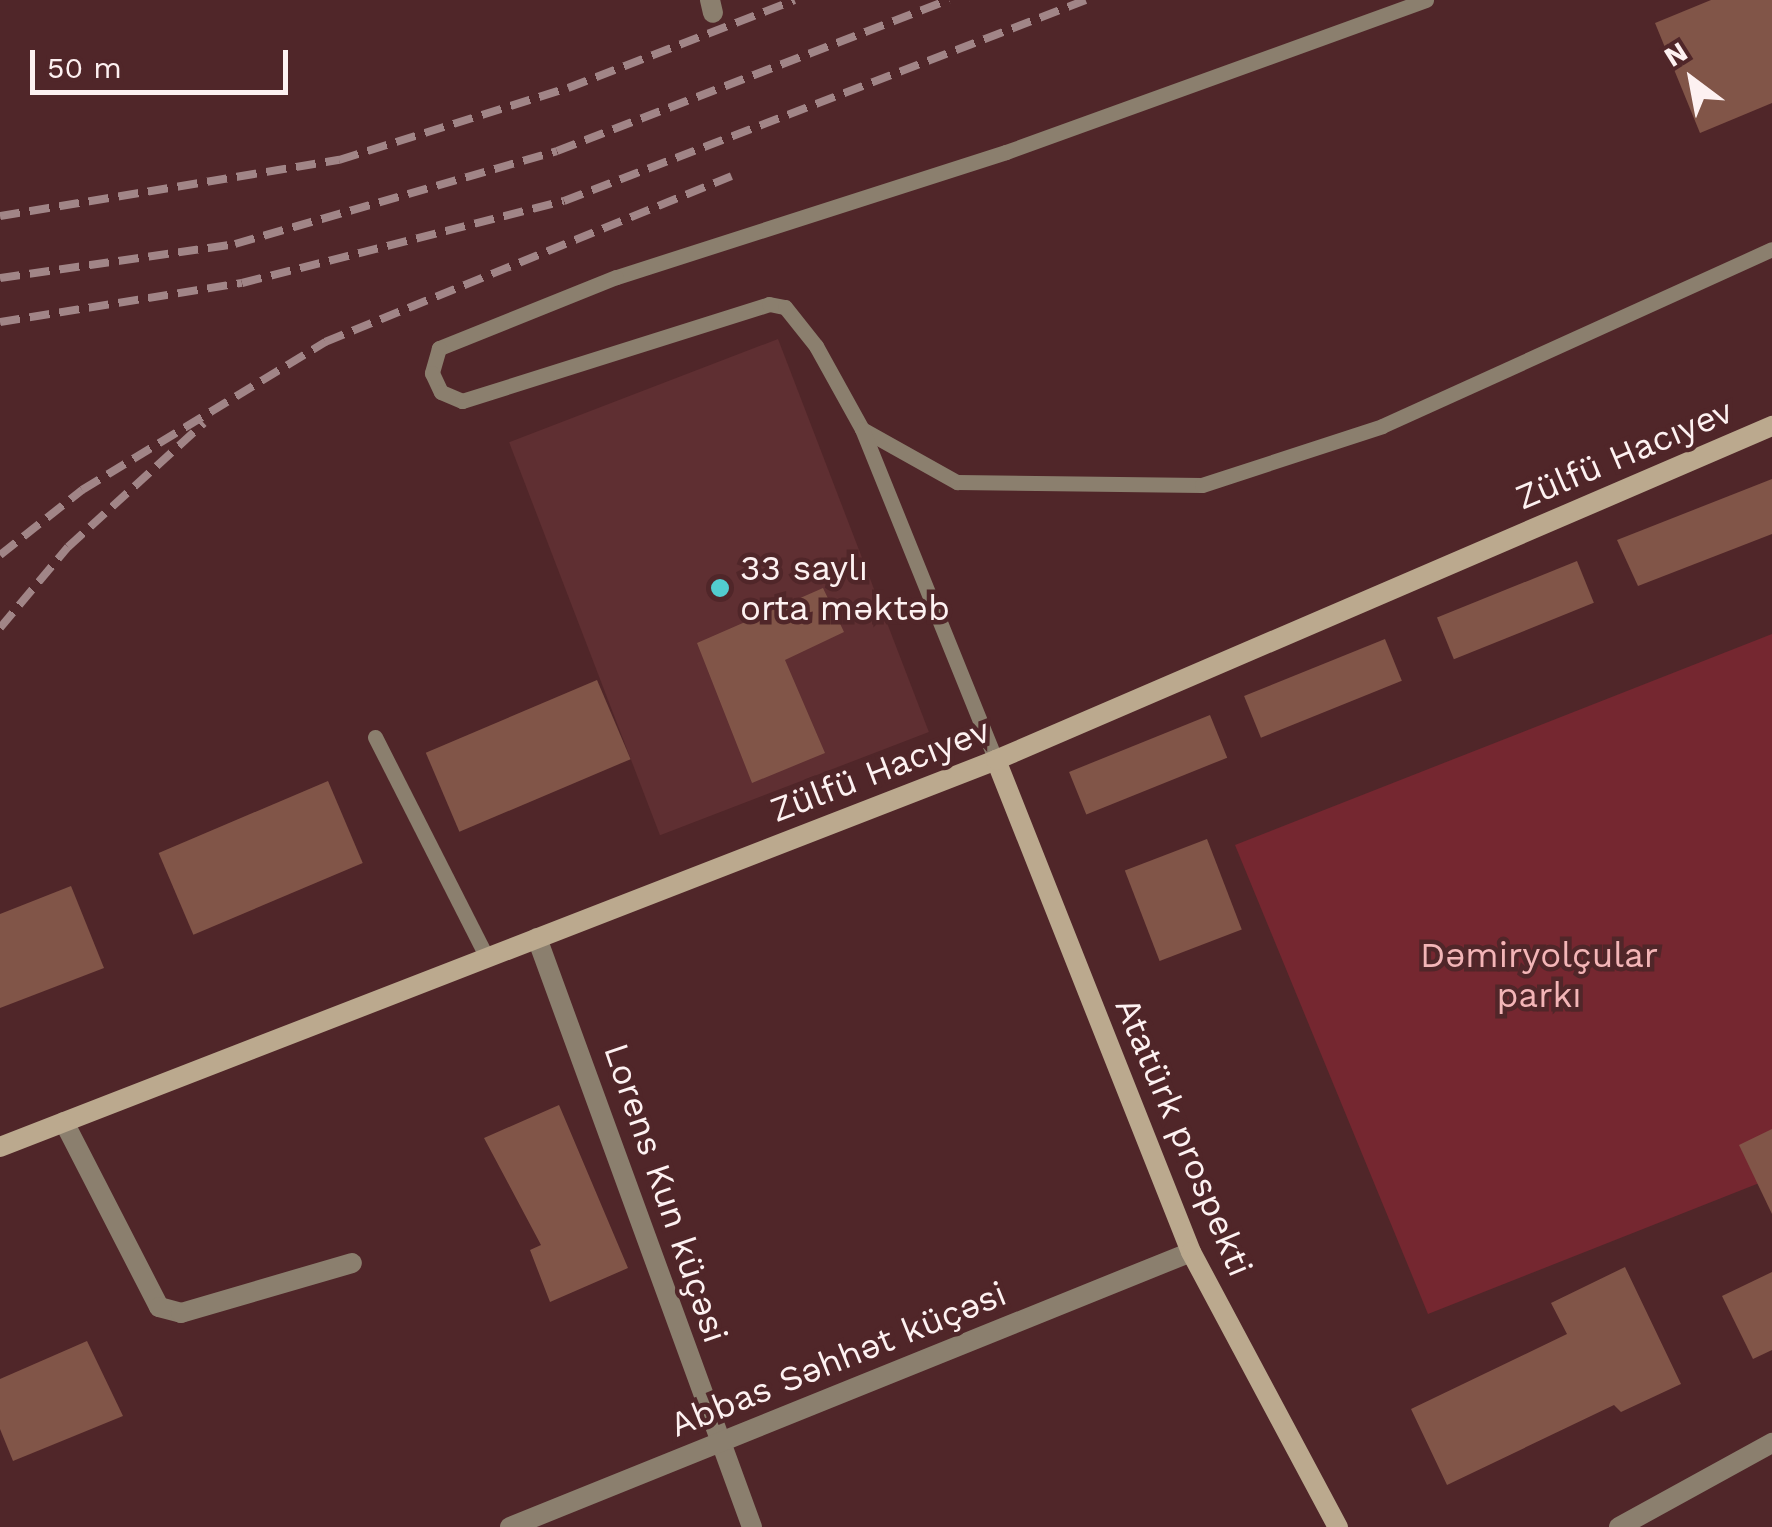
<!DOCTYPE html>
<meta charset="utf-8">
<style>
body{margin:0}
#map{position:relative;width:1772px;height:1527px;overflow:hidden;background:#502629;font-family:"Work Sans",sans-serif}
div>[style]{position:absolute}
.built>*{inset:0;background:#5f2f32;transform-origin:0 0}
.green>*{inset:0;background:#752730}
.building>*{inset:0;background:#815548;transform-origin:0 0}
.lane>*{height:15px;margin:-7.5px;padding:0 7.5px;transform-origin:7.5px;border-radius:7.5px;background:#8b7f6e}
.street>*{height:20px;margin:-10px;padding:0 10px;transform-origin:10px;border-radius:10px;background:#8b7f6e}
.secondary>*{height:20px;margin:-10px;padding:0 10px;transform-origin:10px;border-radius:10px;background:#bba98e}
.rail>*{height:8px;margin-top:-4px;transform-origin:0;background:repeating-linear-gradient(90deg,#a18587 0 20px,transparent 0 30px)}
.dots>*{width:28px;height:28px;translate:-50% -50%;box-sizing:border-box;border:5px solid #502629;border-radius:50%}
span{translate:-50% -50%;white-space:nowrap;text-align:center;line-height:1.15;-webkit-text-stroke:9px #502629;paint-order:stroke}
.street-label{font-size:35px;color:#fdf1f1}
.poi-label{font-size:35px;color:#fdf1f1}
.left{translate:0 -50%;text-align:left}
.park-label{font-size:35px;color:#f3b5b7}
.north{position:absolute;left:1642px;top:30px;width:100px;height:100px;-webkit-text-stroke:8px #502629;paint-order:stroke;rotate:328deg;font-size:28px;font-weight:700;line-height:40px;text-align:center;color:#fdf1f1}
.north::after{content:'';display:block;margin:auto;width:35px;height:45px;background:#fdf1f1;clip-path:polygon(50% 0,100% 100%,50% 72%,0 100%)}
.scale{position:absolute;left:30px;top:50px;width:258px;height:45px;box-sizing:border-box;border:5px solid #fdf1f1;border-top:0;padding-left:12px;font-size:30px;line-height:35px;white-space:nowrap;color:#fdf1f1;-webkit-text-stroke:8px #502629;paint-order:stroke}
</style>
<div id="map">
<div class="built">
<div style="left:778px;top:339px;width:421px;height:288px;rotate:69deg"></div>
</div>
<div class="green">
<div style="clip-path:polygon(1772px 634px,1772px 1178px,1428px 1314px,1235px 845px)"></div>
</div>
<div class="building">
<div style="clip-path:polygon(1711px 0,1772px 0,1772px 103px,1700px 133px,1655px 23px)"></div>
<div style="clip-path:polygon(1772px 479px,1772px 534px,1638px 586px,1617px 540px)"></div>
<div style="left:1577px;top:561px;width:45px;height:151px;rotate:68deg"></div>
<div style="clip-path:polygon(823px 588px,844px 632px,785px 660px,825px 753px,752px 783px,697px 643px)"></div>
<div style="left:1385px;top:639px;width:45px;height:152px;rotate:68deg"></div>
<div style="left:597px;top:680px;width:86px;height:186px;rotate:67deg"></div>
<div style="left:1210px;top:715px;width:46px;height:152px;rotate:68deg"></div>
<div style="left:328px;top:781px;width:89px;height:184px;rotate:67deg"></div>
<div style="left:1207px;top:839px;width:97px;height:88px;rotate:69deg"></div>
<div style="clip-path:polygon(71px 886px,104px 968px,0 1008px,0 914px)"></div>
<div style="clip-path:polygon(559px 1105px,628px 1268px,550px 1302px,530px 1250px,541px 1245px,484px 1138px)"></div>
<div style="clip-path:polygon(1772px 1129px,1772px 1214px,1739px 1145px)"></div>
<div style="clip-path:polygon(1625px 1267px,1681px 1384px,1621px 1412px,1614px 1405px,1447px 1485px,1411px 1409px,1567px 1334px,1551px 1303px)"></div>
<div style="clip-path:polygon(1772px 1272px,1772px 1350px,1753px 1359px,1722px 1296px)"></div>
<div style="clip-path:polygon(87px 1341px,123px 1416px,13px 1461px,0 1429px,0 1379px)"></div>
</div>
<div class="lane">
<div style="left:1426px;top:0;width:447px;rotate:160.1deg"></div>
<div style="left:1006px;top:152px;width:410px;rotate:162.2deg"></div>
<div style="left:616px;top:277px;width:191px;rotate:158.1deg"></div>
<div style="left:439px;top:348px;width:26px;rotate:106deg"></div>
<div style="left:432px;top:373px;width:21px;rotate:65deg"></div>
<div style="left:441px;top:392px;width:23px;rotate:23deg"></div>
<div style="left:462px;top:401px;width:322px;rotate:-17.5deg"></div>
<div style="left:769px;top:304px;width:16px;rotate:11deg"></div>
<div style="left:785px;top:307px;width:50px;rotate:51.5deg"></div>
<div style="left:816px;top:346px;width:95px;rotate:61deg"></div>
<div style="left:862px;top:429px;width:109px;rotate:29.2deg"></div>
<div style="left:957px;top:482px;width:245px;rotate:0.7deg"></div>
<div style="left:1202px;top:485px;width:189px;rotate:-18.1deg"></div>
<div style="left:1382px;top:426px;width:428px;rotate:-24.4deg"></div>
<div style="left:862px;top:429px;width:357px;rotate:68deg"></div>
<div style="left:375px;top:737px;width:248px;rotate:63.1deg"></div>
</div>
<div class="street">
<div style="left:710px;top:0;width:13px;rotate:77deg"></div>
<div style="left:537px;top:938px;width:627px;rotate:69.95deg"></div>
<div style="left:64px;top:1122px;width:208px;rotate:62.8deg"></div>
<div style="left:159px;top:1307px;width:23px;rotate:15deg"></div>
<div style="left:181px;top:1313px;width:178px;rotate:-16.3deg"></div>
<div style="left:510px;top:1527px;width:734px;rotate:-21.99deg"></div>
<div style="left:1619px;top:1527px;width:175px;rotate:-28.8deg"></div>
</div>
<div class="secondary">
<div style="left:996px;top:760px;width:529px;rotate:68.38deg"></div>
<div style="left:1191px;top:1252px;width:312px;rotate:61.9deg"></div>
<div style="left:0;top:1147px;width:1069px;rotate:-21.23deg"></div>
<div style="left:996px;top:760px;width:845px;rotate:-23.29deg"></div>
</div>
<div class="rail">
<div style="left:0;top:216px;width:344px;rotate:-9.4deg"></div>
<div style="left:339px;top:160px;width:240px;rotate:-17.5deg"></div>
<div style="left:568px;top:88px;width:243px;rotate:-21.2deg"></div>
<div style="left:0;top:278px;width:237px;rotate:-8.2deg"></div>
<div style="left:235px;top:244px;width:335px;rotate:-16.1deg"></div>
<div style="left:557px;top:151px;width:420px;rotate:-21.1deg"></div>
<div style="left:0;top:322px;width:245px;rotate:-9.2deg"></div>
<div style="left:242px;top:283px;width:332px;rotate:-14.3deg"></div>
<div style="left:564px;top:201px;width:559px;rotate:-21.06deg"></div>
<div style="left:0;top:555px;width:105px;rotate:-38.4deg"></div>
<div style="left:82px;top:490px;width:285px;rotate:-31.3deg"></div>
<div style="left:325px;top:342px;width:439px;rotate:-22.2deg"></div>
<div style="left:0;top:628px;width:106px;rotate:-50deg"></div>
<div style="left:68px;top:547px;width:184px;rotate:-42.4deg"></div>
</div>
<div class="dots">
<div style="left:720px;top:588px;background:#52cdcf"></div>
</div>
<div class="street-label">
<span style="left:1624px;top:454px;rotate:-23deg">Zülfü Hacıyev</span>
<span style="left:880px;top:770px;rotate:-21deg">Zülfü Hacıyev</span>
<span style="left:1184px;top:1137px;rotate:67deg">Atatürk prospekti</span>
<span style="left:666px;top:1193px;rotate:71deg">Lorens Kun küçəsi</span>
<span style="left:838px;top:1359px;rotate:-22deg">Abbas Səhhət küçəsi</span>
</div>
<div class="poi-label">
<span class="left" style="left:740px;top:588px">33 saylı<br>orta məktəb</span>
</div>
<div class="park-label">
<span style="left:1539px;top:975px">Dəmiryolçular<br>parkı</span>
</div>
<div class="north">N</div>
<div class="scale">50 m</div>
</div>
